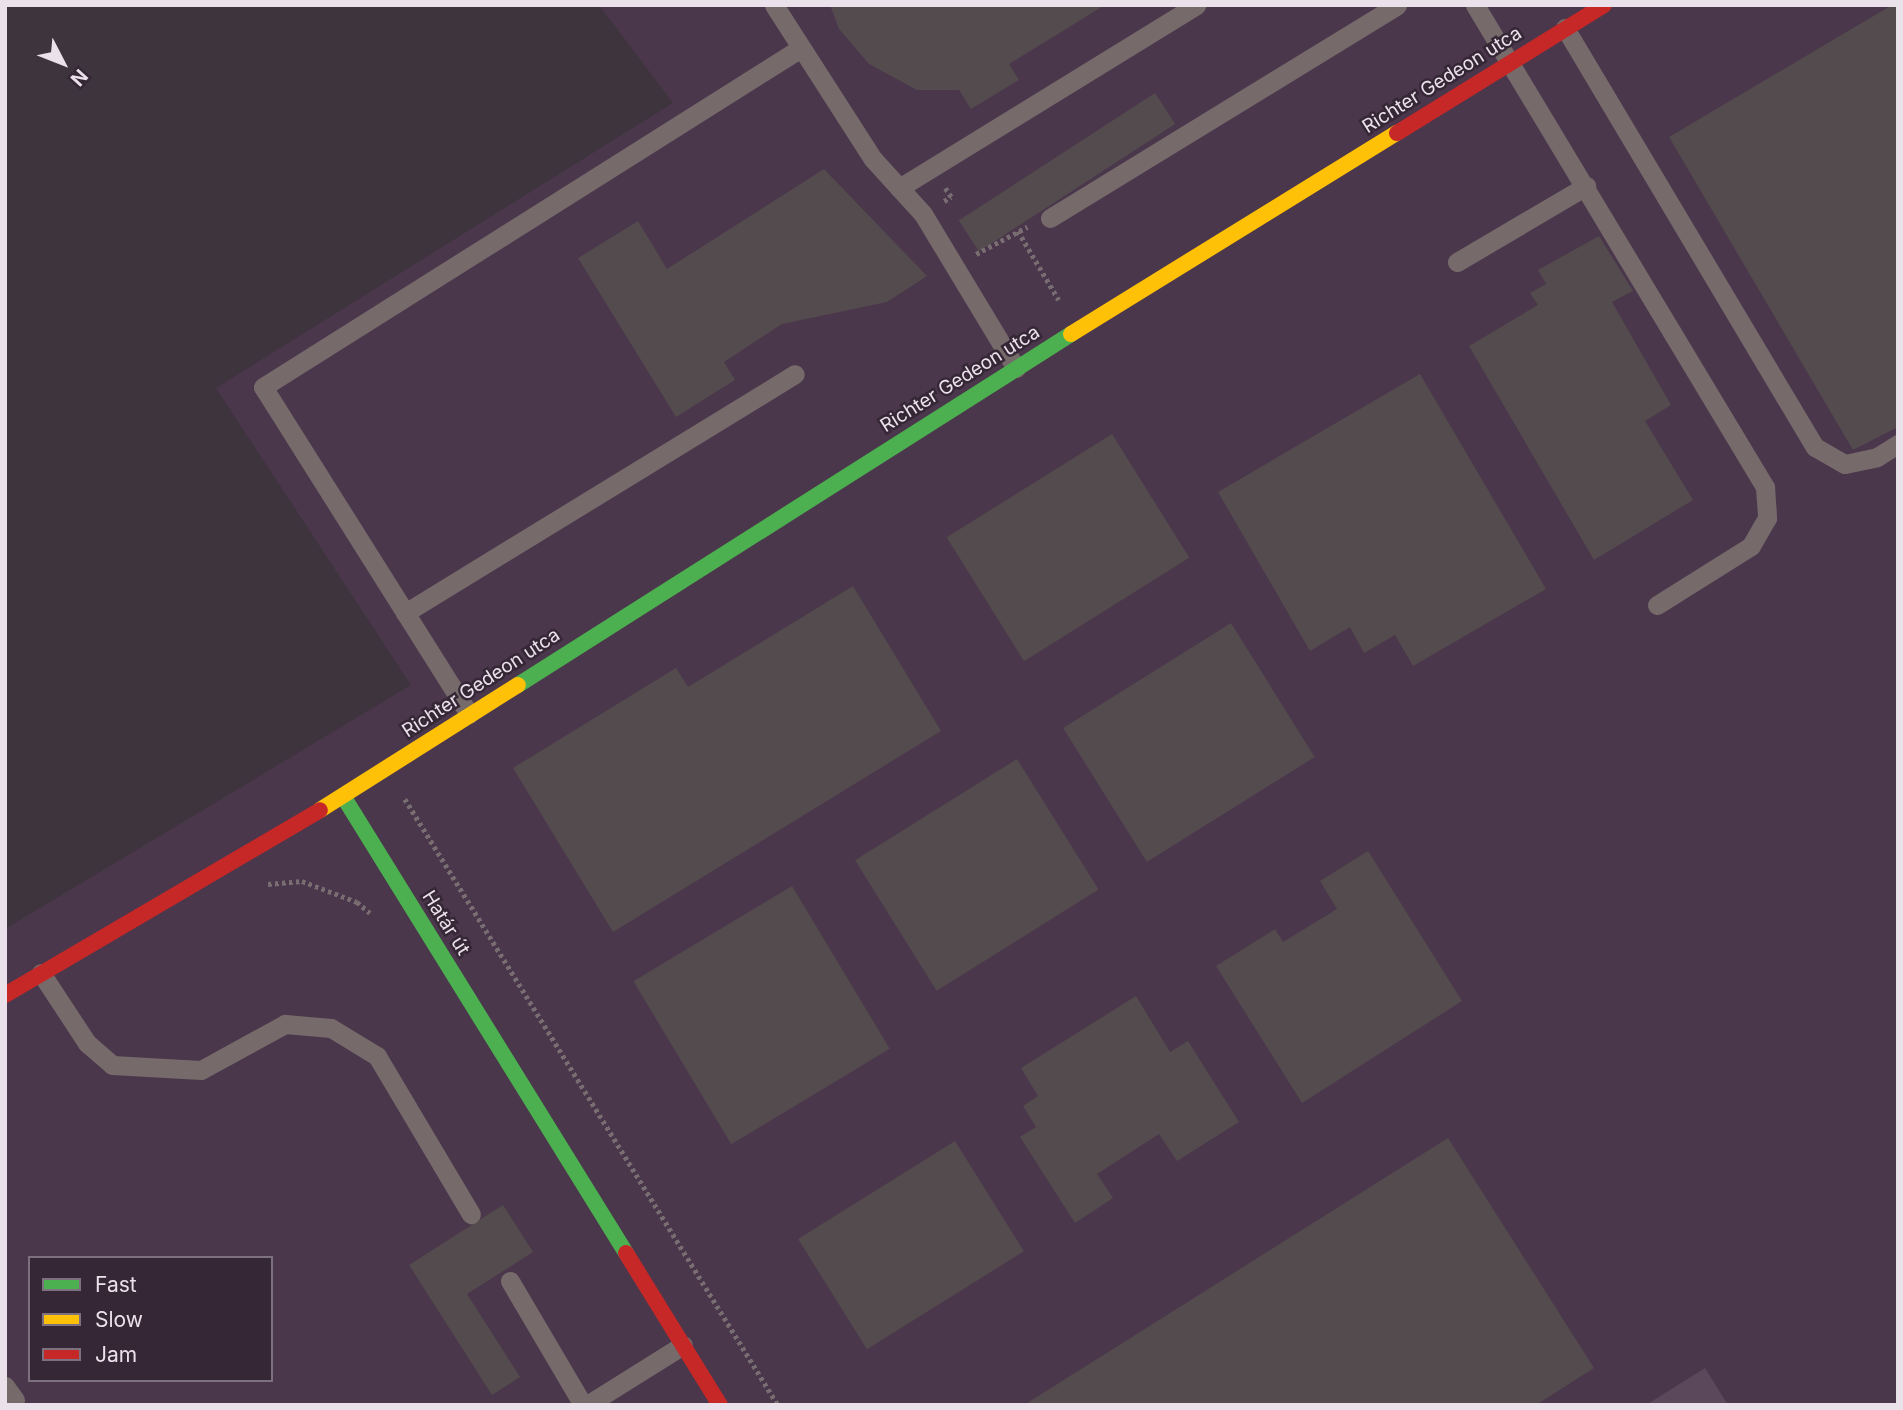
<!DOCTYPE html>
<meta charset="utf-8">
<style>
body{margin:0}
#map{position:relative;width:1903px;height:1410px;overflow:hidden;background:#3e343e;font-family:Inter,sans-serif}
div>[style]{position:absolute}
.built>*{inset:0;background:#4b374b}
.green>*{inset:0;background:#5b485b}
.building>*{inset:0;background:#534b4d;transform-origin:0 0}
.path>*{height:4.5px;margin-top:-2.25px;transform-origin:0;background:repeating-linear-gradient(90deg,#786d71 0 3.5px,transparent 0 7px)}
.lane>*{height:19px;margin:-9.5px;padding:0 9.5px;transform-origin:9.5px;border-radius:9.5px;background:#766a6b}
.fast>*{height:16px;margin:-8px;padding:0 8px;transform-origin:8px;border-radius:8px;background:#4caf50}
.slow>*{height:16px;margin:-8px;padding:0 8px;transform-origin:8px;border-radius:8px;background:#ffc107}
.jam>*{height:16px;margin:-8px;padding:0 8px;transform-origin:8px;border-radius:8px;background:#c62828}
span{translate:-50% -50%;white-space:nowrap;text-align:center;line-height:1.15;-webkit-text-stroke:5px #362737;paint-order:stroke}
.street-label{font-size:19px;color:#ebe1eb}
.frame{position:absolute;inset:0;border:7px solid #ebe1eb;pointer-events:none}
.legend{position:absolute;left:28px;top:1256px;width:245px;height:126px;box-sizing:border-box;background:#362737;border:2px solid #7e717f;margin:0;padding:9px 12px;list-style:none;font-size:21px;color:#ebe1eb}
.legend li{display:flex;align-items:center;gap:14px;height:35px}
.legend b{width:35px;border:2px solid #7e717f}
.north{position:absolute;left:28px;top:28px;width:70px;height:70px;-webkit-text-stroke:5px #362737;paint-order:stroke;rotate:132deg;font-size:19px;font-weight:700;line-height:28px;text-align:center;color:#ebe1eb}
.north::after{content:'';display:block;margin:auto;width:24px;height:32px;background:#ebe1eb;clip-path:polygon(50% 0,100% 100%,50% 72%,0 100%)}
</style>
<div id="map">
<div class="built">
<div style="clip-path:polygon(evenodd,599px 5px,1898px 5px,1898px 1405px,5px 1405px,5px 929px,411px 685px,216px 388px,673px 103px,599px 5px,30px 1258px,271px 1258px,271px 1380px,30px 1380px,30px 1258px)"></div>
</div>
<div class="green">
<div style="clip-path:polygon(1705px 1368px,1728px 1405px,1646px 1405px)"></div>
</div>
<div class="building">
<div style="clip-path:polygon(830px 5px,1105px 5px,1009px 64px,1019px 80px,971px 109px,959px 90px,917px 90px,869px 64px,839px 29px)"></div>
<div style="clip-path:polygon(1892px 5px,1898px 5px,1898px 427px,1853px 450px,1669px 137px)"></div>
<div style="left:1155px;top:93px;width:37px;height:234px;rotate:57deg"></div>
<div style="clip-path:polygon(824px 169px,927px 276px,887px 302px,782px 324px,724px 362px,735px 380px,676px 417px,578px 258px,638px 221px,667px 269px)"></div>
<div style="clip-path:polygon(1599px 236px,1633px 291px,1612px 302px,1671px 405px,1645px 421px,1693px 500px,1594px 560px,1469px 346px,1538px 305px,1530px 293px,1546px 284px,1538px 270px)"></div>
<div style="clip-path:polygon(1420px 374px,1546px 589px,1413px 666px,1395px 635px,1364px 653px,1350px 627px,1310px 651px,1218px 492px)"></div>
<div style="left:1112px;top:434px;width:146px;height:195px;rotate:58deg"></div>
<div style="clip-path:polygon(853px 586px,941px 731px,613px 932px,513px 768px,676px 668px,688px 687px)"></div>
<div style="left:1231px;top:623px;width:158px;height:198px;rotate:58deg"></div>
<div style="left:1017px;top:759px;width:154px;height:191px;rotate:58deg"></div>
<div style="clip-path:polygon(1368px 851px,1462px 1001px,1302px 1103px,1216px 966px,1275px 929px,1283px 942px,1337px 909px,1320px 881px)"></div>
<div style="left:792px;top:886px;width:190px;height:185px;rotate:59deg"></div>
<div style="clip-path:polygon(1136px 996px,1170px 1052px,1188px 1041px,1239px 1122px,1177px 1161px,1159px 1134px,1097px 1174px,1113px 1198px,1075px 1223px,1020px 1137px,1036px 1127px,1023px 1106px,1038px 1096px,1021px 1068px)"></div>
<div style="clip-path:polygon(1448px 1138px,1594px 1368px,1536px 1405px,1024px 1405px)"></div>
<div style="left:955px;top:1141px;width:130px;height:185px;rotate:58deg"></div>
<div style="clip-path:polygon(503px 1205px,533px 1252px,467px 1294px,520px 1377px,492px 1395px,409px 1265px)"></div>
</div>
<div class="path">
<div style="left:944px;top:201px;width:8px;rotate:-30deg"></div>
<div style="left:951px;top:197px;width:11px;rotate:-124deg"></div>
<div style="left:1018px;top:231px;width:80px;rotate:59.3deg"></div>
<div style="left:976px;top:254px;width:58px;rotate:-27.9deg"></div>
<div style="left:405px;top:799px;width:712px;rotate:58.39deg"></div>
<div style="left:268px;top:884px;width:34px;rotate:-5deg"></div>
<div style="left:302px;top:881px;width:59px;rotate:20.9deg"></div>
<div style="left:357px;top:902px;width:17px;rotate:40deg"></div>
</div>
<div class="lane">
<div style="left:774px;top:5px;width:183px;rotate:57.3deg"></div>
<div style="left:873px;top:159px;width:74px;rotate:47.7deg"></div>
<div style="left:923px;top:214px;width:180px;rotate:58.9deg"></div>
<div style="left:1475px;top:5px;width:563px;rotate:58.97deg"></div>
<div style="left:1765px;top:487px;width:31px;rotate:86deg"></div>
<div style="left:1767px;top:518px;width:32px;rotate:120deg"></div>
<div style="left:1751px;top:546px;width:111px;rotate:147.9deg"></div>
<div style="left:1565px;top:28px;width:488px;rotate:59.2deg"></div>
<div style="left:1815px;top:447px;width:34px;rotate:30deg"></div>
<div style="left:1845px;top:464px;width:33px;rotate:-12deg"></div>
<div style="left:1877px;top:457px;width:25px;rotate:-32deg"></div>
<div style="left:899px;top:188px;width:349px;rotate:-31.6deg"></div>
<div style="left:1050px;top:218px;width:407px;rotate:-31.5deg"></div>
<div style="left:1457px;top:262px;width:150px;rotate:-30.5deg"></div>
<div style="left:405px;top:613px;width:457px;rotate:-31.5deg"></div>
<div style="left:469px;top:714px;width:386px;rotate:-122.2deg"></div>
<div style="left:263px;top:387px;width:636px;rotate:-32.22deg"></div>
<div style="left:41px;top:973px;width:84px;rotate:56.7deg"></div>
<div style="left:87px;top:1043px;width:33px;rotate:41deg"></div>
<div style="left:112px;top:1065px;width:89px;rotate:3.2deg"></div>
<div style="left:201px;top:1070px;width:96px;rotate:-28.7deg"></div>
<div style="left:285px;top:1024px;width:46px;rotate:5deg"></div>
<div style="left:331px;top:1028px;width:54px;rotate:31.3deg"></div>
<div style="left:377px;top:1056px;width:184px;rotate:59.3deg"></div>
<div style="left:510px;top:1281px;width:144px;rotate:59.5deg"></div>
<div style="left:5px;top:1386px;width:17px;rotate:54deg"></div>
<div style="left:587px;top:1405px;width:113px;rotate:-32deg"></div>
</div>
<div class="fast">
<div style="left:518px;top:685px;width:655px;rotate:-32.4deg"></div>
<div style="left:343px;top:796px;width:538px;rotate:58.23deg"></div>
</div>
<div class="slow">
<div style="left:1071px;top:334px;width:383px;rotate:-31.7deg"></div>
<div style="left:320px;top:810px;width:234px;rotate:-32.3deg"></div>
</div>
<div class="jam">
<div style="left:1397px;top:133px;width:243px;rotate:-31.7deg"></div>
<div style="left:5px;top:995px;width:365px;rotate:-30.4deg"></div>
<div style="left:626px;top:1253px;width:179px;rotate:58.3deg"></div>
</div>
<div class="street-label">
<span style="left:1442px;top:80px;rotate:-32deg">Richter Gedeon utca</span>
<span style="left:960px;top:379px;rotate:-32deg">Richter Gedeon utca</span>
<span style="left:481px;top:683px;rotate:-33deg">Richter Gedeon utca</span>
<span style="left:446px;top:923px;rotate:58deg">Határ út</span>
</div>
<div class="frame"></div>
<ul class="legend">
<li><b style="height:9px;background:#4caf50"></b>Fast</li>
<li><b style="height:9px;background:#ffc107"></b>Slow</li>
<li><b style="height:9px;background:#c62828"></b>Jam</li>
</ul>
<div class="north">N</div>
</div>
